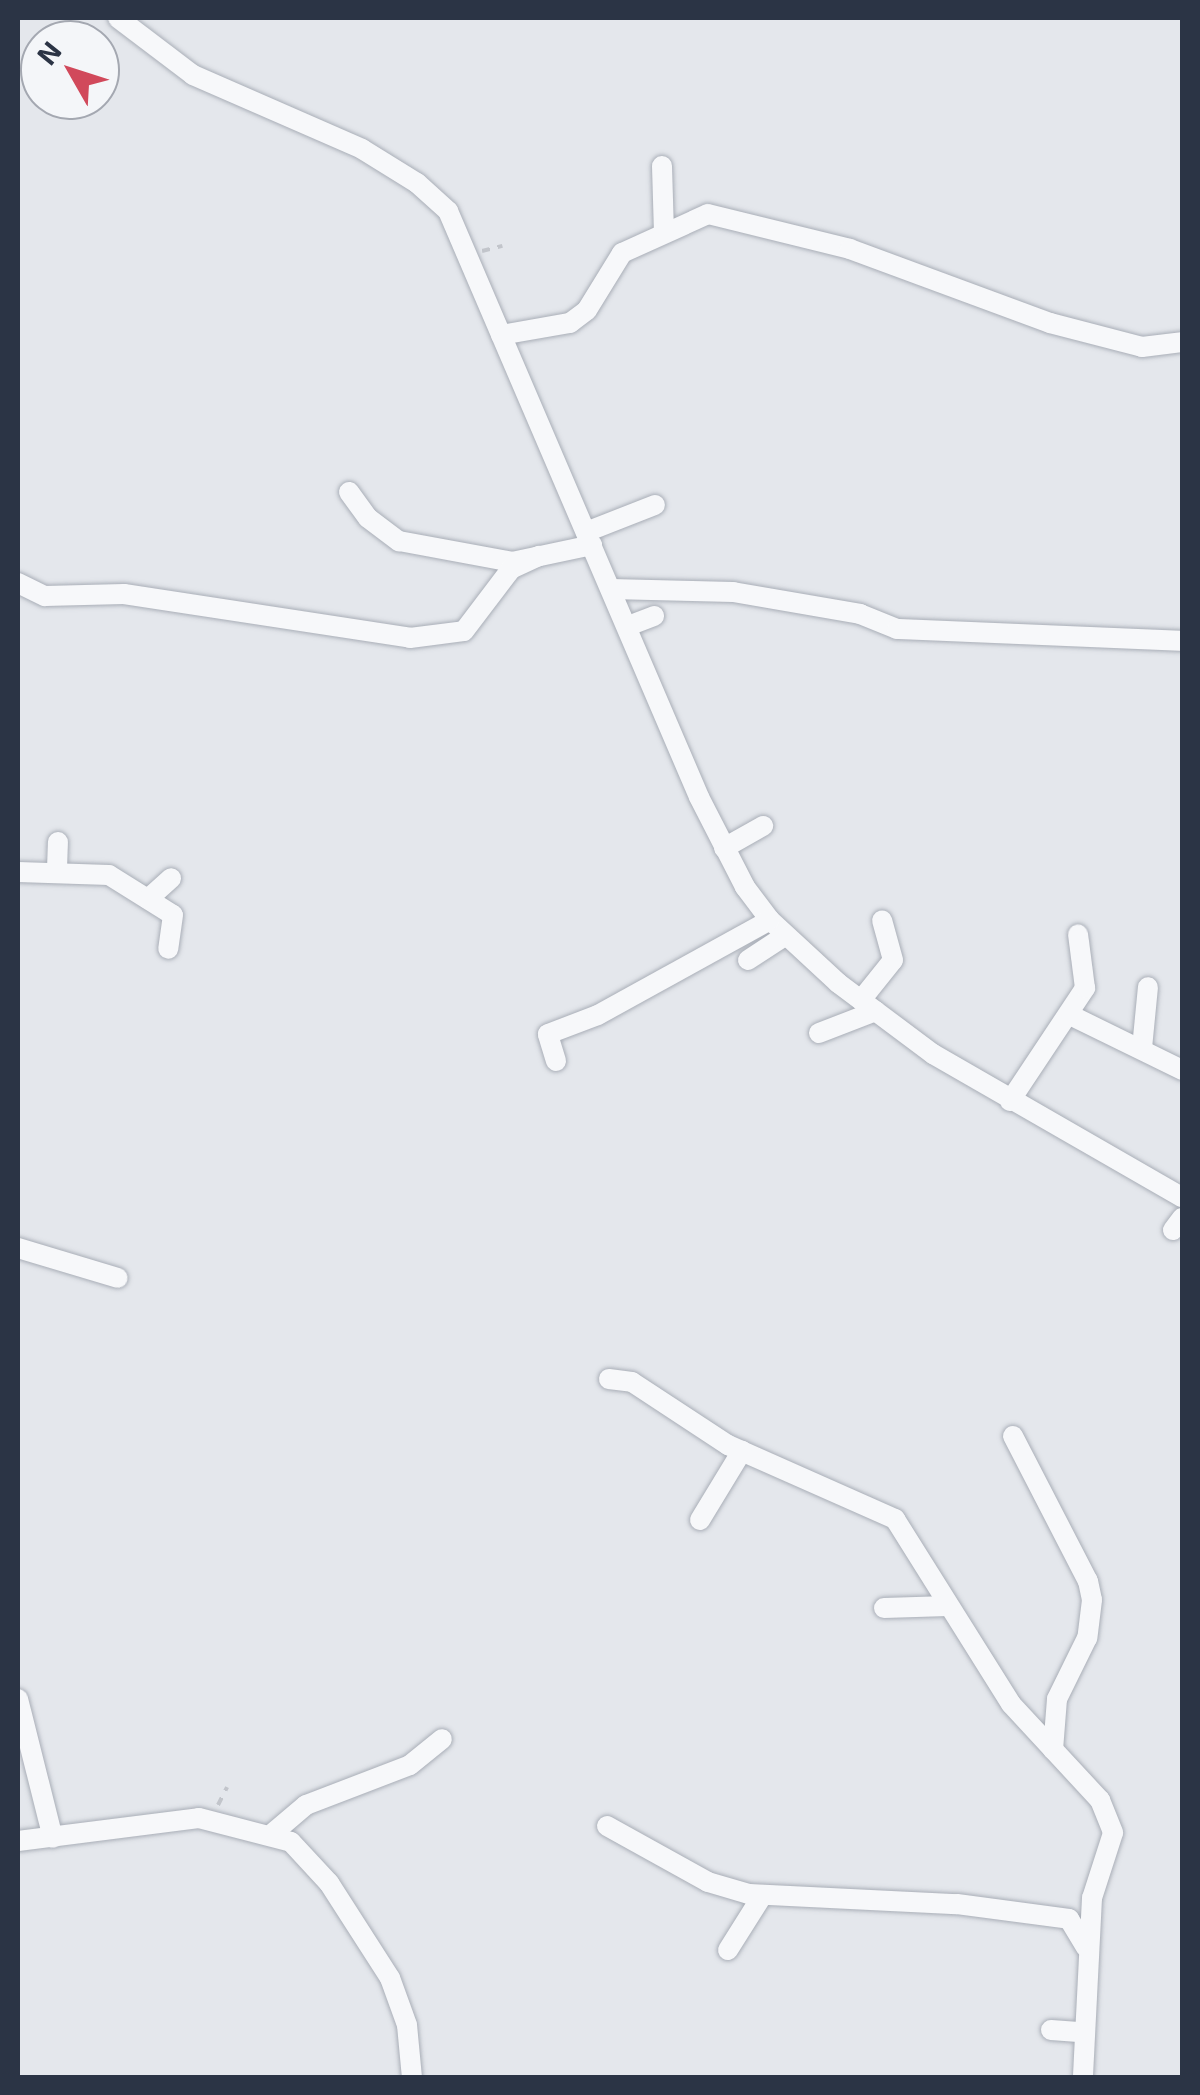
<!DOCTYPE html>
<style>
body{margin:0}
#map{position:relative;width:1200px;height:2095px;overflow:hidden;background:#e4e7ec;font-family:"Exo 2",sans-serif}
div>[style]{position:absolute}
.path>*{height:4px;margin-top:-2px;transform-origin:0;background:repeating-linear-gradient(90deg,#c2c5cb 0 8px,transparent 0 16px)}
.roads{filter:drop-shadow(0 0 2px #a9aeb7) drop-shadow(0 0 2px #a9aeb7)}
.minor>*{height:20px;margin:-10px;padding:0 10px;transform-origin:10px;border-radius:10px;background:#f7f8fa}
span{translate:-50% -50%;white-space:nowrap;text-align:center;line-height:1.15;-webkit-text-stroke:8px #f4f6f9;paint-order:stroke}
.frame{position:absolute;inset:0;border:20px solid #2b3445;pointer-events:none}
.north{position:absolute;left:20px;top:20px;width:100px;height:100px;box-sizing:border-box;background:#f4f6f9;border:2px solid #a4a8b1;border-radius:50%;rotate:309deg;font-size:28px;font-weight:700;line-height:40px;text-align:center;color:#2b3445}
.north::after{content:'';display:block;margin:auto;width:35px;height:45px;background:#d1495b;clip-path:polygon(50% 0,100% 100%,50% 72%,0 100%)}
</style>
<div id="map">
<div class="path">
<div style="left:482px;top:251px;width:21px;rotate:-14deg"></div>
<div style="left:218px;top:1805px;width:20px;rotate:-63deg"></div>
</div>
<div class="roads">
<div class="minor">
<div style="left:118px;top:18px;width:94px;rotate:37.2deg"></div>
<div style="left:193px;top:75px;width:184px;rotate:23.6deg"></div>
<div style="left:362px;top:149px;width:65px;rotate:31.7deg"></div>
<div style="left:417px;top:183px;width:42px;rotate:42.1deg"></div>
<div style="left:448px;top:211px;width:637px;rotate:66.81deg"></div>
<div style="left:699px;top:797px;width:101px;rotate:62.9deg"></div>
<div style="left:745px;top:887px;width:41px;rotate:52.9deg"></div>
<div style="left:770px;top:920px;width:93px;rotate:42.8deg"></div>
<div style="left:838px;top:983px;width:119px;rotate:36.8deg"></div>
<div style="left:933px;top:1054px;width:287px;rotate:29.9deg"></div>
<div style="left:662px;top:166px;width:67px;rotate:88.3deg"></div>
<div style="left:501px;top:335px;width:70px;rotate:-9.9deg"></div>
<div style="left:570px;top:323px;width:21px;rotate:-37deg"></div>
<div style="left:587px;top:310px;width:67px;rotate:-58.4deg"></div>
<div style="left:622px;top:253px;width:94px;rotate:-24.4deg"></div>
<div style="left:708px;top:214px;width:146px;rotate:13.8deg"></div>
<div style="left:850px;top:249px;width:213px;rotate:20.3deg"></div>
<div style="left:1050px;top:323px;width:95px;rotate:14.6deg"></div>
<div style="left:1142px;top:347px;width:40px;rotate:-7.1deg"></div>
<div style="left:349px;top:492px;width:32px;rotate:54deg"></div>
<div style="left:368px;top:518px;width:39px;rotate:37deg"></div>
<div style="left:399px;top:541px;width:115px;rotate:10.5deg"></div>
<div style="left:512px;top:562px;width:82px;rotate:-12deg"></div>
<div style="left:586px;top:532px;width:74px;rotate:-21.4deg"></div>
<div style="left:18px;top:583px;width:30px;rotate:26deg"></div>
<div style="left:45px;top:596px;width:79px;rotate:-1.5deg"></div>
<div style="left:124px;top:594px;width:289px;rotate:8.7deg"></div>
<div style="left:410px;top:638px;width:54px;rotate:-7.4deg"></div>
<div style="left:464px;top:631px;width:78px;rotate:-52.8deg"></div>
<div style="left:511px;top:569px;width:31px;rotate:-25deg"></div>
<div style="left:611px;top:589px;width:122px;rotate:1.4deg"></div>
<div style="left:733px;top:592px;width:129px;rotate:9.8deg"></div>
<div style="left:860px;top:614px;width:40px;rotate:22deg"></div>
<div style="left:897px;top:629px;width:285px;rotate:2.4deg"></div>
<div style="left:628px;top:626px;width:28px;rotate:-21deg"></div>
<div style="left:724px;top:848px;width:45px;rotate:-29.4deg"></div>
<div style="left:57px;top:869px;width:27px;rotate:-88deg"></div>
<div style="left:18px;top:872px;width:91px;rotate:1.9deg"></div>
<div style="left:109px;top:875px;width:75px;rotate:32deg"></div>
<div style="left:173px;top:915px;width:34px;rotate:98deg"></div>
<div style="left:148px;top:899px;width:31px;rotate:-42deg"></div>
<div style="left:748px;top:960px;width:45px;rotate:-33.3deg"></div>
<div style="left:861px;top:1000px;width:51px;rotate:-51.3deg"></div>
<div style="left:893px;top:960px;width:41px;rotate:-105.4deg"></div>
<div style="left:1072px;top:1016px;width:123px;rotate:26.1deg"></div>
<div style="left:819px;top:1033px;width:61px;rotate:-21.1deg"></div>
<div style="left:1142px;top:1048px;width:61px;rotate:-84.4deg"></div>
<div style="left:556px;top:1061px;width:28px;rotate:-107deg"></div>
<div style="left:548px;top:1034px;width:53px;rotate:-20.8deg"></div>
<div style="left:598px;top:1015px;width:196px;rotate:-28.9deg"></div>
<div style="left:1010px;top:1101px;width:136px;rotate:-56.4deg"></div>
<div style="left:1085px;top:988px;width:54px;rotate:-97.4deg"></div>
<div style="left:1173px;top:1230px;width:15px;rotate:-53deg"></div>
<div style="left:18px;top:1248px;width:104px;rotate:16.7deg"></div>
<div style="left:609px;top:1379px;width:23px;rotate:7deg"></div>
<div style="left:632px;top:1382px;width:115px;rotate:33.3deg"></div>
<div style="left:728px;top:1445px;width:183px;rotate:23.9deg"></div>
<div style="left:895px;top:1519px;width:218px;rotate:57.9deg"></div>
<div style="left:1011px;top:1704px;width:131px;rotate:47.2deg"></div>
<div style="left:1100px;top:1800px;width:35px;rotate:68deg"></div>
<div style="left:1113px;top:1833px;width:68px;rotate:107.9deg"></div>
<div style="left:1092px;top:1898px;width:180px;rotate:92.9deg"></div>
<div style="left:1013px;top:1436px;width:163px;rotate:62.7deg"></div>
<div style="left:1088px;top:1581px;width:19px;rotate:78deg"></div>
<div style="left:1092px;top:1600px;width:38px;rotate:97deg"></div>
<div style="left:1087px;top:1638px;width:68px;rotate:116.2deg"></div>
<div style="left:1057px;top:1699px;width:51px;rotate:94.5deg"></div>
<div style="left:700px;top:1520px;width:81px;rotate:-58.7deg"></div>
<div style="left:884px;top:1608px;width:64px;rotate:-1.8deg"></div>
<div style="left:18px;top:1699px;width:143px;rotate:75.9deg"></div>
<div style="left:607px;top:1826px;width:115px;rotate:29deg"></div>
<div style="left:708px;top:1882px;width:43px;rotate:16.3deg"></div>
<div style="left:749px;top:1894px;width:208px;rotate:2.8deg"></div>
<div style="left:957px;top:1904px;width:113px;rotate:7.6deg"></div>
<div style="left:1069px;top:1919px;width:33px;rotate:59deg"></div>
<div style="left:273px;top:1833px;width:43px;rotate:-40.3deg"></div>
<div style="left:306px;top:1805px;width:111px;rotate:-21deg"></div>
<div style="left:410px;top:1765px;width:41px;rotate:-39.1deg"></div>
<div style="left:18px;top:1841px;width:182px;rotate:-7.2deg"></div>
<div style="left:199px;top:1818px;width:95px;rotate:14.6deg"></div>
<div style="left:291px;top:1842px;width:56px;rotate:47.2deg"></div>
<div style="left:329px;top:1883px;width:113px;rotate:57.3deg"></div>
<div style="left:390px;top:1978px;width:50px;rotate:70.1deg"></div>
<div style="left:407px;top:2025px;width:53px;rotate:84.6deg"></div>
<div style="left:728px;top:1950px;width:64px;rotate:-57.8deg"></div>
<div style="left:1051px;top:2030px;width:31px;rotate:4deg"></div>
</div>
</div>
<div class="frame"></div>
<div class="north">N</div>
</div>
